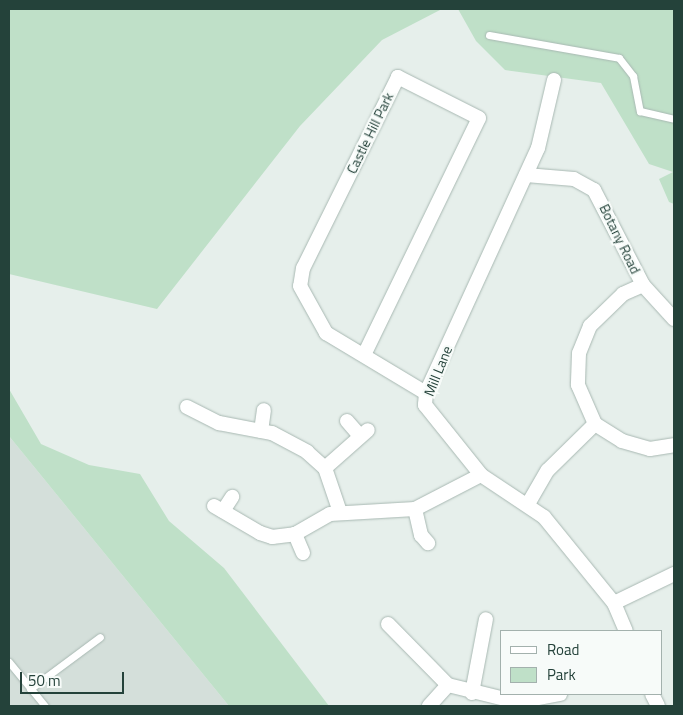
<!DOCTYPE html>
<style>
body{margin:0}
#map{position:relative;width:683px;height:715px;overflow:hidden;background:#e6efeb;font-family:"Titillium Web",sans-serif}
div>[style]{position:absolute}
.built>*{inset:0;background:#d4dfda}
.green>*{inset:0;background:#bfe0c8}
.roads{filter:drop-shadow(0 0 1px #a8b8b2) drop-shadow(0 0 1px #a8b8b2)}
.service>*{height:7px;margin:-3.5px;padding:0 3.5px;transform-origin:3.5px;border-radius:3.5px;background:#fff}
.minor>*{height:14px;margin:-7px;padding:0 7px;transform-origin:7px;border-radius:7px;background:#fff}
span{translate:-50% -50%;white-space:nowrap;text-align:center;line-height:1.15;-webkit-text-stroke:4.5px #f7fbf9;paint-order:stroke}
.street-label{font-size:14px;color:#24423a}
.frame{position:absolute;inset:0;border:10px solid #24423a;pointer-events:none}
.legend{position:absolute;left:500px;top:630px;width:162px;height:65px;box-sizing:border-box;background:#f7fbf9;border:1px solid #a3b1ad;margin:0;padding:6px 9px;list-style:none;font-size:15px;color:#24423a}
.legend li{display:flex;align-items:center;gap:10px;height:25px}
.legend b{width:25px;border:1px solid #a3b1ad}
.scale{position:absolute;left:20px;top:672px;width:104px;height:22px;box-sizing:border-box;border:2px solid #24423a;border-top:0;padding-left:6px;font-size:15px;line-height:18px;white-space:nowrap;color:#24423a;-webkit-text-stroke:4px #f7fbf9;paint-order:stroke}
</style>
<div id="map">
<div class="built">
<div style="clip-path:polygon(9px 436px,229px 706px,9px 706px)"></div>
</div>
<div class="green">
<div style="clip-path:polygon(9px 9px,440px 9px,440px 10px,382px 40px,300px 126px,157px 309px,9px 274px)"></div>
<div style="clip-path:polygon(458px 9px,674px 9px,674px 204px,669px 202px,659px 179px,673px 172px,649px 164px,601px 83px,505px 70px,476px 41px)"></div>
<div style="clip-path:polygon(9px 389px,41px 444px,89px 465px,140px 474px,169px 521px,224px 568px,329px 706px,229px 706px,9px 436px)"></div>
</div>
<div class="roads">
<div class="service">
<div style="left:489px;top:35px;width:132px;rotate:10deg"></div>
<div style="left:619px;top:58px;width:23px;rotate:52deg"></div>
<div style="left:633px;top:76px;width:36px;rotate:79deg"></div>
<div style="left:640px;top:111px;width:35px;rotate:13deg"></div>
<div style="left:9px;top:662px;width:57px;rotate:50.7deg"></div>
<div style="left:30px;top:689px;width:87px;rotate:-36.6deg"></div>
</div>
<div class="minor">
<div style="left:554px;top:80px;width:70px;rotate:103.2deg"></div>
<div style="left:538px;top:148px;width:269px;rotate:114.6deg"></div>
<div style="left:426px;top:393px;width:12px;rotate:95deg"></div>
<div style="left:425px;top:405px;width:90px;rotate:51.3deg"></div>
<div style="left:481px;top:475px;width:76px;rotate:33.7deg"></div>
<div style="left:544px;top:517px;width:111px;rotate:50.9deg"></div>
<div style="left:614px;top:603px;width:30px;rotate:67deg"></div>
<div style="left:526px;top:175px;width:48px;rotate:4.8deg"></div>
<div style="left:574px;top:179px;width:23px;rotate:29deg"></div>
<div style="left:594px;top:190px;width:107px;rotate:62.7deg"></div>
<div style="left:643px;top:285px;width:46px;rotate:47.6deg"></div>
<div style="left:643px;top:285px;width:22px;rotate:156deg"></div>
<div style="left:623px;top:294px;width:46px;rotate:135.9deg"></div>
<div style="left:590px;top:326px;width:29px;rotate:112deg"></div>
<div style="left:579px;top:353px;width:32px;rotate:92deg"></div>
<div style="left:578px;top:385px;width:43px;rotate:66.4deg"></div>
<div style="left:595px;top:424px;width:32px;rotate:32deg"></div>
<div style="left:622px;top:441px;width:29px;rotate:16deg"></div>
<div style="left:650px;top:449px;width:24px;rotate:-9deg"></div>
<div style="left:364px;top:355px;width:263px;rotate:-64.1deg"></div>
<div style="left:479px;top:118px;width:91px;rotate:-153.2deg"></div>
<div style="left:398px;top:77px;width:213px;rotate:116.4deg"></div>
<div style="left:303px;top:268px;width:18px;rotate:99deg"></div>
<div style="left:300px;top:286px;width:54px;rotate:61deg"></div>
<div style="left:326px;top:333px;width:117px;rotate:31deg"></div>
<div style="left:187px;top:407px;width:36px;rotate:27deg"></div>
<div style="left:219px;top:423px;width:54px;rotate:10.7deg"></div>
<div style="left:272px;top:433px;width:40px;rotate:28deg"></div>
<div style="left:307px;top:452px;width:24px;rotate:42deg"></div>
<div style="left:325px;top:468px;width:46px;rotate:71.2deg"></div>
<div style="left:347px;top:421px;width:20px;rotate:49deg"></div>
<div style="left:261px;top:431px;width:21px;rotate:-82deg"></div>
<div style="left:325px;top:468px;width:57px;rotate:-41.5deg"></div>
<div style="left:528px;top:504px;width:39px;rotate:-60deg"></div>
<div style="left:548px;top:470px;width:66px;rotate:-44.4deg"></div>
<div style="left:214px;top:506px;width:53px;rotate:30.4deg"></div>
<div style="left:260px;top:533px;width:13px;rotate:18deg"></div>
<div style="left:272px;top:537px;width:23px;rotate:-7deg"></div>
<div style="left:415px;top:509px;width:27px;rotate:77deg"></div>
<div style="left:421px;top:535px;width:11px;rotate:49deg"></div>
<div style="left:223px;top:511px;width:17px;rotate:-57deg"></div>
<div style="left:303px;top:553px;width:21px;rotate:-113deg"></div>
<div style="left:295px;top:534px;width:40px;rotate:-29.7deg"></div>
<div style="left:330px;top:514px;width:85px;rotate:-3.4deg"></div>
<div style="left:415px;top:509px;width:74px;rotate:-27.3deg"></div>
<div style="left:614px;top:603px;width:67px;rotate:-25.8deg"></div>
<div style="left:388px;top:624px;width:86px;rotate:45.5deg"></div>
<div style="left:448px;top:685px;width:71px;rotate:13.8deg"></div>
<div style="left:517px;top:702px;width:44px;rotate:-10.5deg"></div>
<div style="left:472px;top:693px;width:75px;rotate:-79.3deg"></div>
<div style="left:652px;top:694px;width:13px;rotate:63deg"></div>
<div style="left:429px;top:706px;width:28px;rotate:-48deg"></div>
</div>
</div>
<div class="street-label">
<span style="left:370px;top:133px;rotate:-64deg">Castle Hill Park</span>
<span style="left:620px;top:239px;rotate:64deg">Botany Road</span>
<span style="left:438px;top:371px;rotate:-68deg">Mill Lane</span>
</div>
<div class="frame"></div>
<ul class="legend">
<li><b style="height:6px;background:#fff"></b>Road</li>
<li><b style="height:14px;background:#bfe0c8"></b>Park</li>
</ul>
<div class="scale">50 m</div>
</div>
